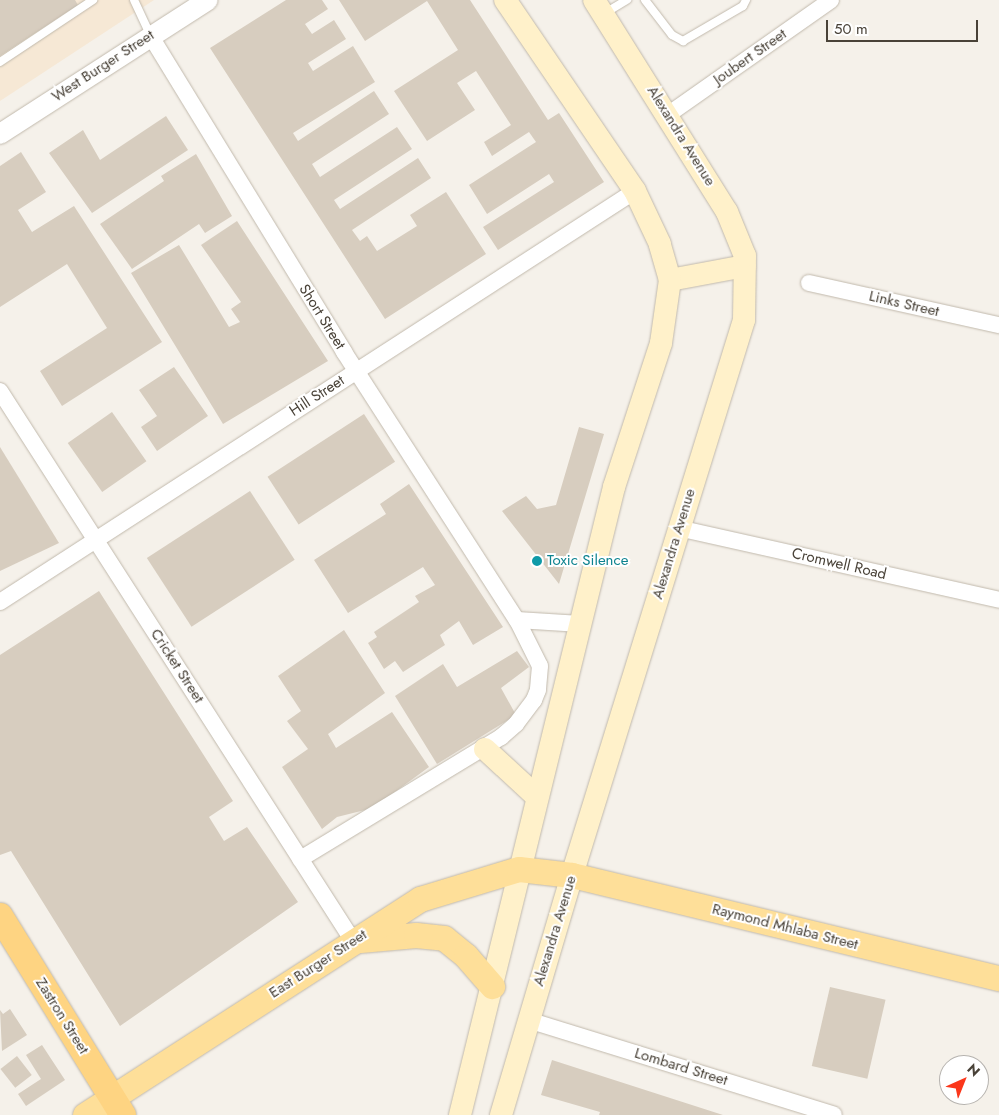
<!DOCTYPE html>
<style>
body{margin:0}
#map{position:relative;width:999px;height:1115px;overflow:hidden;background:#f5f1ea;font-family:Jost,sans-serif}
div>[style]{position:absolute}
.commercial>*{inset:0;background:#f6e8d5}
.building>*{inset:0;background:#d7cdbf;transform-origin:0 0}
.roads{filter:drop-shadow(0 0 1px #c1b9ac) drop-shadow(0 0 1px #c1b9ac)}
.service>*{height:8px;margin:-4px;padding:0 4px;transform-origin:4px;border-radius:4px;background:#fff}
.minor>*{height:16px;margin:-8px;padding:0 8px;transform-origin:8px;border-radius:8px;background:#fff}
.tertiary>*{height:20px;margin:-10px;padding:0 10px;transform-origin:10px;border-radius:10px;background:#fff}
.secondary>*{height:22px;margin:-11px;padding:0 11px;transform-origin:11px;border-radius:11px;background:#fff1ca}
.primary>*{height:25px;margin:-12.5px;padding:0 12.5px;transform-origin:12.5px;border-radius:12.5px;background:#fedf99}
.trunk>*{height:26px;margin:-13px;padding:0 13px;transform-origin:13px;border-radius:13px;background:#fed482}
.dots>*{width:14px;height:14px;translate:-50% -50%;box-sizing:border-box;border:2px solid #fff;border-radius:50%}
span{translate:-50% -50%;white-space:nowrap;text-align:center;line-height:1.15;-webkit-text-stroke:4px #fff;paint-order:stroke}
.street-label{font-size:15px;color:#494238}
.culture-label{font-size:15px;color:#0d838f}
.left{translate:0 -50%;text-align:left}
.north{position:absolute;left:939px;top:1055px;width:50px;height:50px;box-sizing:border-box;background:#fff;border:1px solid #b6b3af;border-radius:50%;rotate:44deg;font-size:14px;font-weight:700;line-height:20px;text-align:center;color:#494238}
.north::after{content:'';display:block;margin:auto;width:18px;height:22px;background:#fb371b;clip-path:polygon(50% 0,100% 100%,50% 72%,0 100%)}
.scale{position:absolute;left:826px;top:20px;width:152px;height:22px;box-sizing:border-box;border:2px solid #494238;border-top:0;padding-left:6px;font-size:15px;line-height:18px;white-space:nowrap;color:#494238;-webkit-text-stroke:4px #fff;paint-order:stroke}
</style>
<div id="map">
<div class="commercial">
<div style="clip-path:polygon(0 0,154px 0,0 101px)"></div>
</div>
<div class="building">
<div style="clip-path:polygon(0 0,75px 0,78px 5px,0 56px)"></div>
<div style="clip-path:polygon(286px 0,322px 0,328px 9px,305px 24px,312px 34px,334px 20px,346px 39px,308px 63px,313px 71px,353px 46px,375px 82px,293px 133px,298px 141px,374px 91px,389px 114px,312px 164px,320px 177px,397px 127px,412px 149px,334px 200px,340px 209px,418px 158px,431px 178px,352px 230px,360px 241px,367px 236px,377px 251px,417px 226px,410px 215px,446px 192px,486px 254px,385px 319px,210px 48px)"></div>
<div style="clip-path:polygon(339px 0,470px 0,548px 120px,559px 113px,604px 182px,498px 250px,483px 227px,554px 182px,549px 174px,487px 214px,469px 185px,536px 142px,529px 132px,492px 156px,484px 142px,511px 125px,476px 71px,457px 83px,475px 110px,427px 141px,394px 91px,458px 50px,427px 1px,365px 41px)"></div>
<div style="clip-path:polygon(166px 116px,188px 150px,92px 213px,49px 153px,83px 130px,100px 160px)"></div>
<div style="clip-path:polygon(21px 152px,46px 192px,18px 210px,32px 232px,74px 206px,162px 342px,62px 406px,40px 371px,107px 328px,67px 264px,0 307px,0 166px)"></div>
<div style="clip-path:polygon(196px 154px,232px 216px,205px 233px,199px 224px,132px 269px,100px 224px,164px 181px,161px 176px)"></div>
<div style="clip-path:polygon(237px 221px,328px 361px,223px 424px,131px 273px,179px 245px,229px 327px,240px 322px,231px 309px,241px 302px,201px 245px)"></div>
<div style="clip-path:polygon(174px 367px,208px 416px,157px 451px,141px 427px,157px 416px,139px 390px)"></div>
<div style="left:112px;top:412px;width:60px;height:54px;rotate:55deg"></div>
<div style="left:364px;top:414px;width:57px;height:115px;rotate:57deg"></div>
<div style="clip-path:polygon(579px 427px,604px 434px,559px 584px,502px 511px,526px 496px,537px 509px,556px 505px)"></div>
<div style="clip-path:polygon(0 447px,59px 543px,0 571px)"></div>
<div style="clip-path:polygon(409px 484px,503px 627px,473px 645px,459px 621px,440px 635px,445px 645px,403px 672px,395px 661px,384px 669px,368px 643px,377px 637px,374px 632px,419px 602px,415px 596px,435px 585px,423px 567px,348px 613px,314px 560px,386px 514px,380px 504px)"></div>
<div style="left:250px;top:491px;width:82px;height:123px;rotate:57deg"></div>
<div style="clip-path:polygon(99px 591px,233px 801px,209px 817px,224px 841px,247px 827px,298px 902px,120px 1026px,11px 851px,0 855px,0 655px)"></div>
<div style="clip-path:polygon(344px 630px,385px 693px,328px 734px,336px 748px,392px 712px,429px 767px,373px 808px,337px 817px,322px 829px,282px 767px,308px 749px,287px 721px,301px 711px,278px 676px)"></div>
<div style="clip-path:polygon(517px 651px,529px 667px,501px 688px,516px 715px,437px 764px,395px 696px,443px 664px,457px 687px)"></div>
<div style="left:830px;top:987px;width:57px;height:81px;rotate:13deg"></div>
<div style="clip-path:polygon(10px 1009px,27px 1035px,2px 1051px,0 1010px,3px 1014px)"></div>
<div style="clip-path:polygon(42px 1045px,65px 1080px,26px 1106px,18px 1094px,41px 1079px,26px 1055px)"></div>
<div style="left:17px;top:1056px;width:24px;height:21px;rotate:52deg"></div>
<div style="clip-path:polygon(552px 1060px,723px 1115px,599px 1115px,600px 1112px,541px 1095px)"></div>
</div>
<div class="roads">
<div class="service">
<div style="left:134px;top:0;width:38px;rotate:65deg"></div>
<div style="left:645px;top:0;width:44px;rotate:52.4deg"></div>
<div style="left:672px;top:35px;width:13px;rotate:29deg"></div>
<div style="left:683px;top:41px;width:69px;rotate:-30.3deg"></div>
<div style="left:743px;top:6px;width:7px;rotate:-63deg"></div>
<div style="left:605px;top:13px;width:26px;rotate:-31deg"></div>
<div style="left:0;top:62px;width:112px;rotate:-33.7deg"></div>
</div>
<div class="minor">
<div style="left:150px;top:35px;width:372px;rotate:58.5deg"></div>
<div style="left:344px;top:352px;width:319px;rotate:57.2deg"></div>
<div style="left:517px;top:620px;width:51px;rotate:63.4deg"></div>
<div style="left:540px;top:666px;width:24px;rotate:95deg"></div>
<div style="left:538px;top:690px;width:11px;rotate:112deg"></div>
<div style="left:534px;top:700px;width:30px;rotate:127deg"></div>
<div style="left:516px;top:724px;width:20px;rotate:139deg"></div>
<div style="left:501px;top:737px;width:235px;rotate:148.7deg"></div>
<div style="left:669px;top:114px;width:198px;rotate:-35.1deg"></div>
<div style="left:809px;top:283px;width:195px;rotate:12.5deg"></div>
<div style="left:0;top:391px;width:654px;rotate:57.31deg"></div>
<div style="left:678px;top:528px;width:329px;rotate:12.6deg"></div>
<div style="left:0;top:602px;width:756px;rotate:-32.91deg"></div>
<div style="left:517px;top:620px;width:64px;rotate:3.6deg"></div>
<div style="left:528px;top:1020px;width:320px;rotate:17.2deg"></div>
</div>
<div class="tertiary">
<div style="left:0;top:134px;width:247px;rotate:-32.8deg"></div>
</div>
<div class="secondary">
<div style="left:670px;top:280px;width:76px;rotate:-10.6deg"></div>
<div style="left:485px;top:749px;width:71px;rotate:42.7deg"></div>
<div style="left:460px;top:1115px;width:647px;rotate:-76.22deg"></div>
<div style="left:614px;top:487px;width:151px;rotate:-71.9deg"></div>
<div style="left:661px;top:343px;width:64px;rotate:-81.9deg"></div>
<div style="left:670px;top:280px;width:37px;rotate:-106deg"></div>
<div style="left:660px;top:244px;width:59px;rotate:-115.3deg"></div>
<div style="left:635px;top:191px;width:231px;rotate:-124.2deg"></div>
<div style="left:501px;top:1115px;width:250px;rotate:-73.5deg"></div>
<div style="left:572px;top:875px;width:581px;rotate:-72.78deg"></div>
<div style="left:744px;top:320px;width:64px;rotate:-89.1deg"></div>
<div style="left:745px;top:256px;width:48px;rotate:-112.2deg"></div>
<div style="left:727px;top:212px;width:250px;rotate:-122.1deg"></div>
</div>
<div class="primary">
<div style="left:360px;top:940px;width:56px;rotate:-5.1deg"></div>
<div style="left:416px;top:935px;width:28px;rotate:6deg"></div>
<div style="left:444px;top:938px;width:28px;rotate:39deg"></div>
<div style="left:466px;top:956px;width:40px;rotate:49deg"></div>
<div style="left:85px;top:1115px;width:399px;rotate:-32.8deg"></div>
<div style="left:420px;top:899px;width:103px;rotate:-16.9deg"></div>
<div style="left:519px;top:869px;width:53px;rotate:6.5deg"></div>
<div style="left:572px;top:875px;width:439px;rotate:13.6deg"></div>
</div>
<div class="trunk">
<div style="left:0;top:916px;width:234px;rotate:58.3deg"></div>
</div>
</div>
<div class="dots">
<div style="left:537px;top:561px;background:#0f9aa8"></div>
</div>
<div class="street-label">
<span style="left:750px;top:57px;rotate:-35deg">Joubert Street</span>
<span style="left:103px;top:66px;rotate:-33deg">West Burger Street</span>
<span style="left:681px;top:136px;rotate:58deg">Alexandra Avenue</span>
<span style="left:904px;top:304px;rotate:13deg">Links Street</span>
<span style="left:322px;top:317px;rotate:58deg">Short Street</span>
<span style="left:317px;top:396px;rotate:-33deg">Hill Street</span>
<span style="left:674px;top:544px;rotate:-73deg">Alexandra Avenue</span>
<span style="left:839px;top:564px;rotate:13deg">Cromwell Road</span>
<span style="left:177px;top:666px;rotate:57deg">Cricket Street</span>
<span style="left:785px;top:927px;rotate:14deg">Raymond Mhlaba Street</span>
<span style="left:555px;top:931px;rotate:-73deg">Alexandra Avenue</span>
<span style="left:318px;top:964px;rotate:-33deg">East Burger Street</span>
<span style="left:62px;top:1016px;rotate:58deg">Zastron Street</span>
<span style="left:681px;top:1067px;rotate:17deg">Lombard Street</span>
</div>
<div class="culture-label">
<span class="left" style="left:547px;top:561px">Toxic Silence</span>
</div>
<div class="north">N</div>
<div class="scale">50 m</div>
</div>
